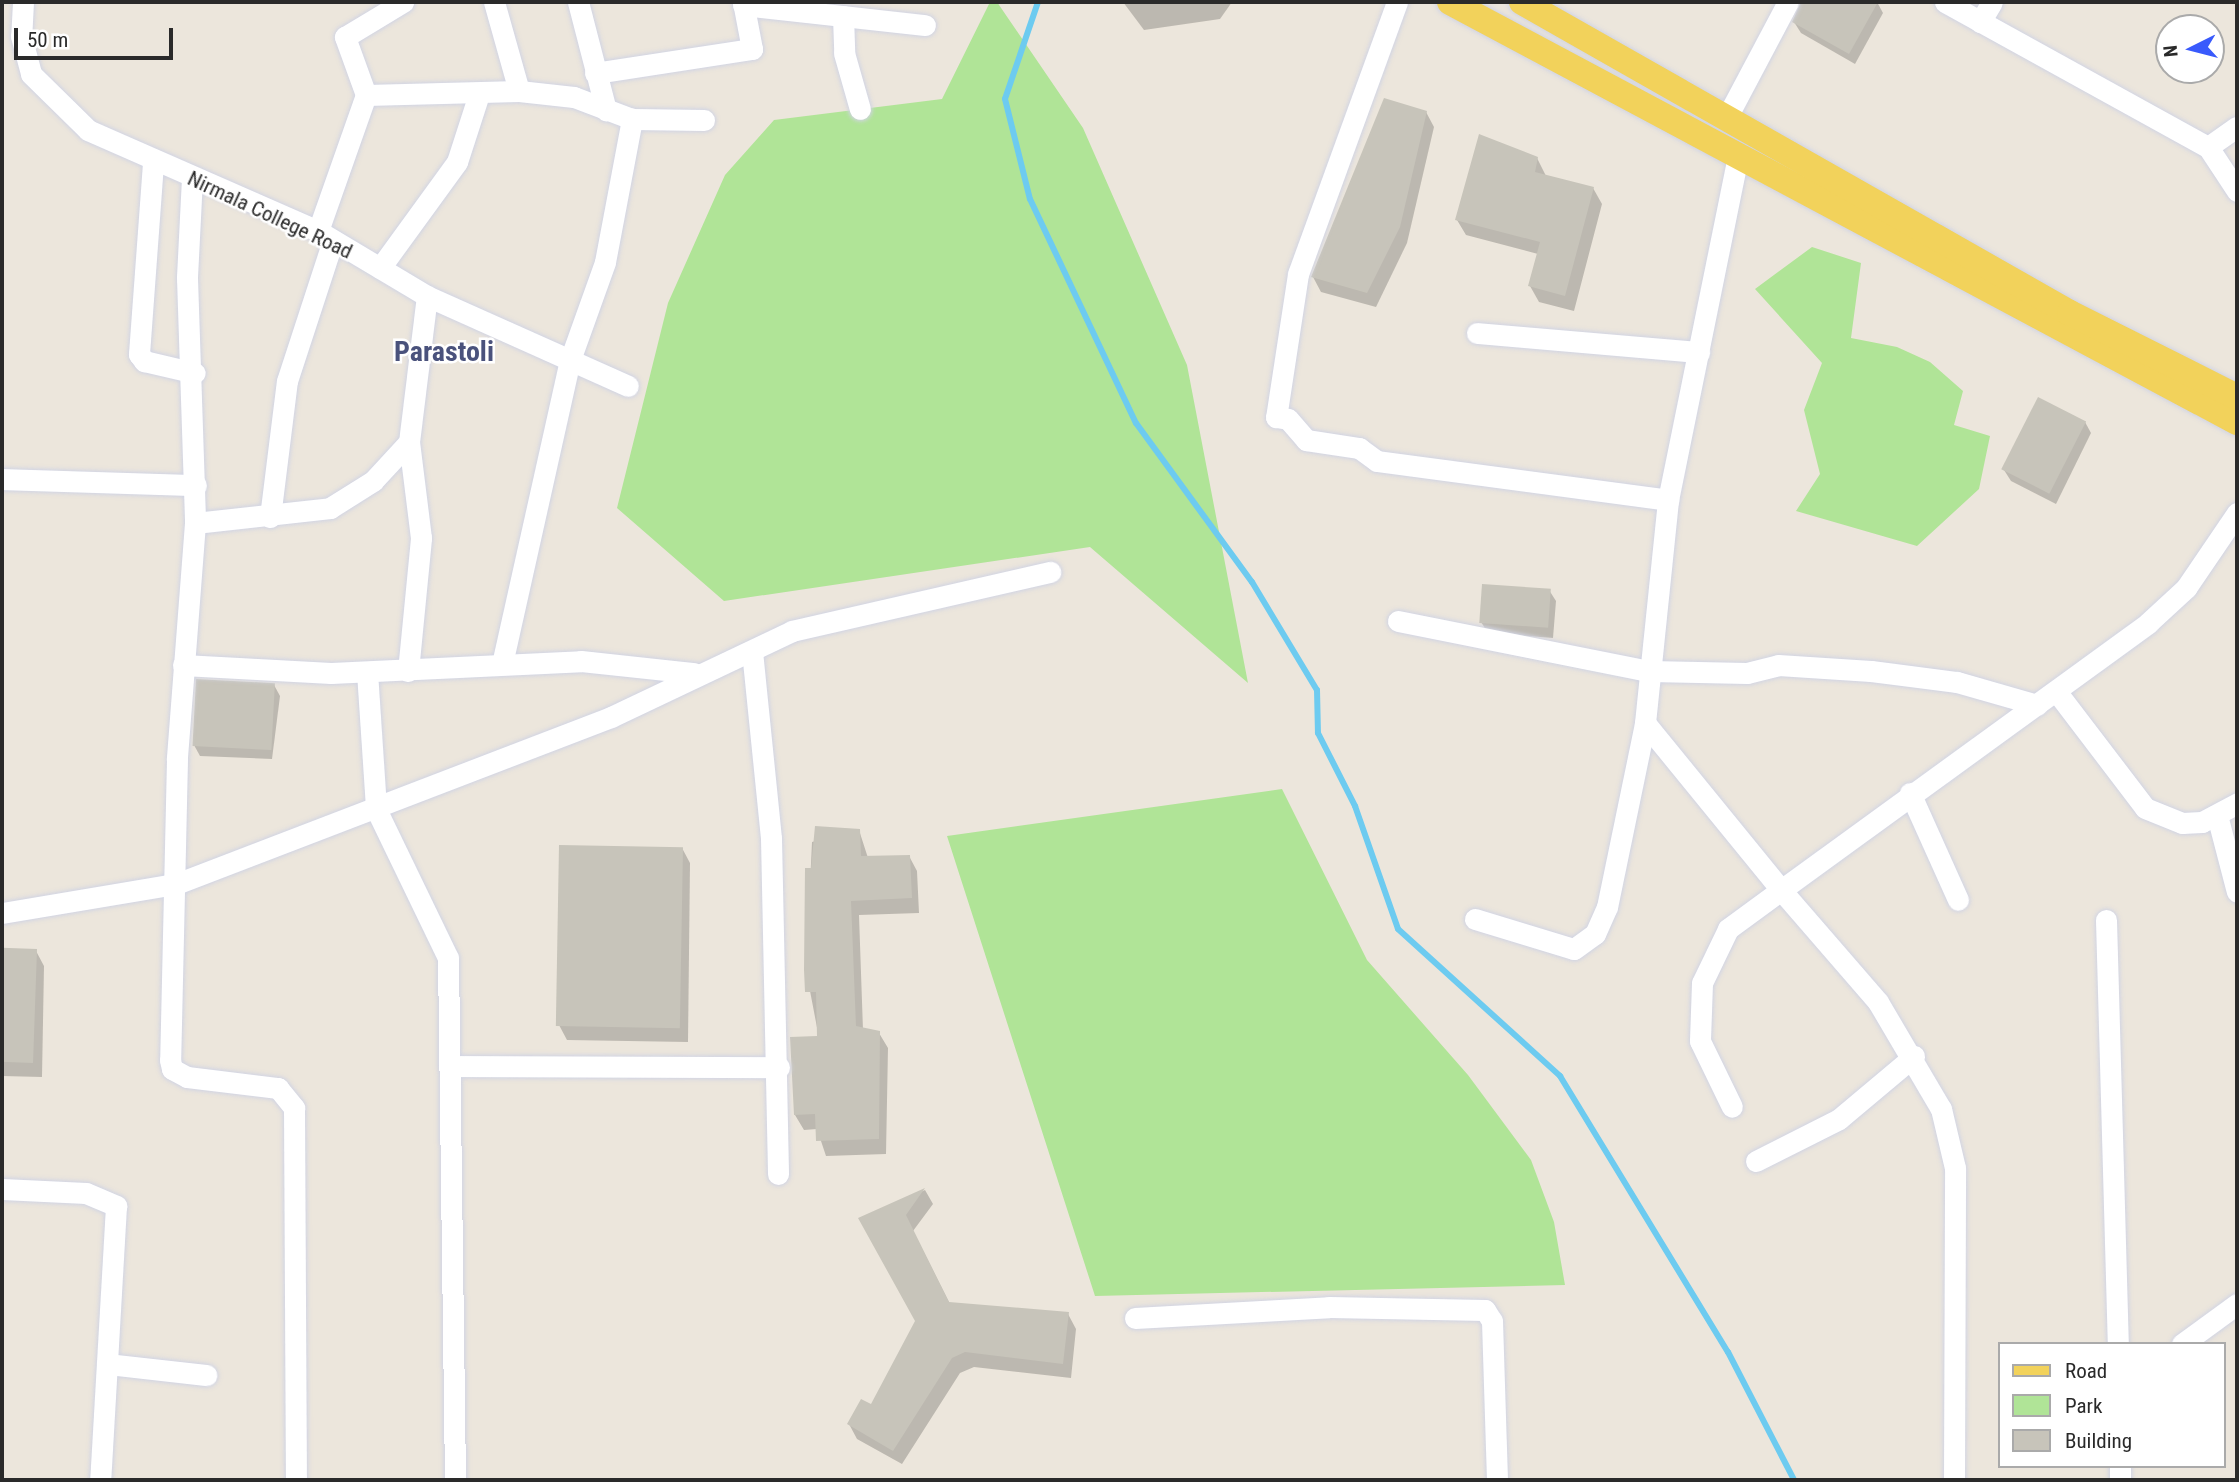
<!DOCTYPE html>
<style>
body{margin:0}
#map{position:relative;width:2239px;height:1482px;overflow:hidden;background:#ece6dc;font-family:"Roboto Condensed",sans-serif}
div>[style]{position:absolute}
.green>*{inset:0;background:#b0e497}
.shadow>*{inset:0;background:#0003}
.stream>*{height:6px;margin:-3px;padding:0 3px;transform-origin:3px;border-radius:3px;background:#6dcbf0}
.building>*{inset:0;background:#c7c4ba;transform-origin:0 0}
.roads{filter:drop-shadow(0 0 2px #d1d4e3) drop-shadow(0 0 2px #d1d4e3)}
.minor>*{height:21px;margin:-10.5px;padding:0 10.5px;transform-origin:10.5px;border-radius:10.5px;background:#fff}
.major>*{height:26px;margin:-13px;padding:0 13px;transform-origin:13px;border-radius:13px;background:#f2d25b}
span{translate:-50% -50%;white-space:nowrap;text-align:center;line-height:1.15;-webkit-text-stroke:5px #fff;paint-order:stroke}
.street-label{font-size:21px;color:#2a2a2a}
.district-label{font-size:28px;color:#4a527c;font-weight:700}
.frame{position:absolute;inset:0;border:4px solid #2a2a2a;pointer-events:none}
.legend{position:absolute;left:1998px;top:1342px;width:228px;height:126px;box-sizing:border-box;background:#fff;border:2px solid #aaa;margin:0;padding:9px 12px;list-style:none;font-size:21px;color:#2a2a2a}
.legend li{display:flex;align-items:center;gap:14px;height:35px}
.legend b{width:35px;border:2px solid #aaa}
.north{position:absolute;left:2155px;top:14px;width:70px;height:70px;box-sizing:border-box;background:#fff;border:2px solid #aaa;border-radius:50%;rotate:264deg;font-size:19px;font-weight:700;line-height:28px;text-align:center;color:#2a2a2a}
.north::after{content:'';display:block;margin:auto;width:24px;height:32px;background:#395afc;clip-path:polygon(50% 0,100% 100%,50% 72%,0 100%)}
.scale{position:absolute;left:14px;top:28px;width:159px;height:32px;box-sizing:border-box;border:4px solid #2a2a2a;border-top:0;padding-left:9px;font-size:21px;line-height:24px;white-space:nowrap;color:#2a2a2a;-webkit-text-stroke:5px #fff;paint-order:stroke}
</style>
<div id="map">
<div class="green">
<div style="clip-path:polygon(990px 2px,997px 2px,1083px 128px,1187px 365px,1248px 683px,1090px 547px,724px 601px,617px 508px,668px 303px,725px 175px,774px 120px,942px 99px)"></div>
<div style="clip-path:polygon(1812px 247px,1861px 263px,1851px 338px,1897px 347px,1930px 362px,1963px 391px,1954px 425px,1990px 436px,1979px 489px,1917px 546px,1796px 511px,1820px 474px,1804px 410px,1822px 363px,1755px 289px)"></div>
<div style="clip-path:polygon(1282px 789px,1367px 960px,1468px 1075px,1531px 1160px,1554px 1222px,1565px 1285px,1095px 1296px,947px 836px)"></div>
</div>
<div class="shadow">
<div style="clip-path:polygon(1123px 2px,1232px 2px,1220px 19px,1144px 30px)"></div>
<div style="clip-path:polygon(1803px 2px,1877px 2px,1883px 13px,1855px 64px,1801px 33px,1794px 22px)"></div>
<div style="clip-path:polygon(1426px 112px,1434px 127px,1407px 243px,1376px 307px,1321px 292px,1313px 277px)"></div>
<div style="clip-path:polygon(1537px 158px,1546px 176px,1593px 188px,1602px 204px,1574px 311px,1539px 302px,1530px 286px,1538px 254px,1466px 235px,1457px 220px)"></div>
<div style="clip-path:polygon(2085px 422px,2091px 433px,2056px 504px,2011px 481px,2004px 470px)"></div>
<div style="clip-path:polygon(1549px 590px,1556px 601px,1553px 638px,1488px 633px,1481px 622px)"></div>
<div style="clip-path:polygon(274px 685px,280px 696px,272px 759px,200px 756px,194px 745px)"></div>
<div style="clip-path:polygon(859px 830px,868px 858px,909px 856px,917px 871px,919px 913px,859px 915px,863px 1030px,879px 1033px,888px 1048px,886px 1154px,826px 1156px,817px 1129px,804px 1130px,795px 1115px,819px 1038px,806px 970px,812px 842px)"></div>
<div style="clip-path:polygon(682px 848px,690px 863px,688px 1042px,567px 1040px,559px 1025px)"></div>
<div style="clip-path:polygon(2px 951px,36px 951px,44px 966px,42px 1077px,2px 1076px)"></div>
<div style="clip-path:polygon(925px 1190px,933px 1204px,913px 1231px,950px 1304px,1068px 1314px,1076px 1329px,1071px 1378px,974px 1367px,960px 1373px,902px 1464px,857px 1439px,849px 1424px,871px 1406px,917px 1321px,861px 1219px)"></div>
</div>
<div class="stream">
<div style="left:1038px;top:2px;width:102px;rotate:108.8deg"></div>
<div style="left:1005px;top:99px;width:103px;rotate:76deg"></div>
<div style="left:1030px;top:199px;width:248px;rotate:64.7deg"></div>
<div style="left:1136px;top:423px;width:197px;rotate:53.9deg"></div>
<div style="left:1252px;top:582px;width:126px;rotate:59deg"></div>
<div style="left:1317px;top:690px;width:43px;rotate:88.7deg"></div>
<div style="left:1318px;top:733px;width:82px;rotate:63.1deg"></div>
<div style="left:1355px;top:806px;width:130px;rotate:70.7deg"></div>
<div style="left:1398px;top:929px;width:219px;rotate:42.2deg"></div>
<div style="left:1560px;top:1076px;width:323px;rotate:58.7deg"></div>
<div style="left:1728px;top:1352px;width:144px;rotate:62.7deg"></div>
</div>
<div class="building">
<div style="clip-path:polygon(1801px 2px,1878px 2px,1849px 54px,1792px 22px)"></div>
<div style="clip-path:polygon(1384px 98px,1427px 111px,1400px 227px,1367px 293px,1311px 277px)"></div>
<div style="clip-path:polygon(1479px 134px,1538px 157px,1535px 172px,1594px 187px,1565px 296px,1528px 286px,1540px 242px,1455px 220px)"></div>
<div style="left:2038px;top:397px;width:54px;height:81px;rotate:27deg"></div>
<div style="left:1482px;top:584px;width:69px;height:39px;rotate:4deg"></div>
<div style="left:196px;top:679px;width:79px;height:67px;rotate:3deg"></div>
<div style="clip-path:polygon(815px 826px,860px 829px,861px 856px,910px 855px,912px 898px,851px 901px,856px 1026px,880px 1031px,879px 1139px,816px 1141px,815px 1114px,794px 1115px,790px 1037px,817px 1036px,816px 992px,805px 992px,804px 970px,805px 868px,811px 868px)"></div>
<div style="left:559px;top:845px;width:124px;height:181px;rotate:1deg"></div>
<div style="left:37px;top:949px;width:114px;height:35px;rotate:92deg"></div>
<div style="clip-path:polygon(925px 1188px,906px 1215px,949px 1302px,1069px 1312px,1063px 1364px,965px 1352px,952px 1358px,893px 1451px,847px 1424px,861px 1399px,871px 1404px,915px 1321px,858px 1218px)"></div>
</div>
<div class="roads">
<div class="minor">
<div style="left:23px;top:2px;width:34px;rotate:93deg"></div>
<div style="left:21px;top:36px;width:39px;rotate:75deg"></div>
<div style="left:31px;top:74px;width:80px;rotate:44.5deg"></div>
<div style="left:88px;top:130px;width:251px;rotate:23.7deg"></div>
<div style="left:318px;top:231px;width:127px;rotate:30.8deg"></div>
<div style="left:427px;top:296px;width:220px;rotate:24.1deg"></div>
<div style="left:494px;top:2px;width:92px;rotate:74.3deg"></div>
<div style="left:578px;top:2px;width:112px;rotate:75.5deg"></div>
<div style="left:1397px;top:2px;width:289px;rotate:110deg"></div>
<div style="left:1298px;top:274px;width:145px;rotate:98.7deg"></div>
<div style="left:1276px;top:417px;width:12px;rotate:9deg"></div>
<div style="left:1288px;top:419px;width:28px;rotate:49deg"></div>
<div style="left:1306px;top:440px;width:54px;rotate:8.6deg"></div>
<div style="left:1359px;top:448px;width:22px;rotate:36deg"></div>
<div style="left:1377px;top:461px;width:294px;rotate:7.6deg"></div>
<div style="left:1945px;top:2px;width:300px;rotate:28.9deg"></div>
<div style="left:2208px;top:147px;width:53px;rotate:56.6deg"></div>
<div style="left:743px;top:5px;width:183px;rotate:6.3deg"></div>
<div style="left:843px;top:16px;width:37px;rotate:88deg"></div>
<div style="left:844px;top:53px;width:58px;rotate:74.1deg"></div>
<div style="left:1980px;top:22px;width:23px;rotate:-59deg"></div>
<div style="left:595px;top:73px;width:159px;rotate:-8.7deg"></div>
<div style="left:752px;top:49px;width:48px;rotate:-100.8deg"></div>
<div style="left:366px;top:95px;width:153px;rotate:-1.5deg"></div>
<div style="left:519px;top:91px;width:55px;rotate:6.2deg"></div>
<div style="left:574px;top:97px;width:62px;rotate:20.8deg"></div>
<div style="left:632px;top:119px;width:72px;rotate:0.8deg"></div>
<div style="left:1727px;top:117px;width:130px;rotate:-62.1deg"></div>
<div style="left:2208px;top:147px;width:35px;rotate:-35deg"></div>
<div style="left:153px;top:163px;width:192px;rotate:94.2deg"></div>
<div style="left:139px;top:354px;width:9px;rotate:54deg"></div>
<div style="left:144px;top:361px;width:52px;rotate:13.2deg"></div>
<div style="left:192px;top:178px;width:100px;rotate:92.9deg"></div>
<div style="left:187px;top:278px;width:245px;rotate:88.1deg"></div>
<div style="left:195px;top:523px;width:237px;rotate:94.4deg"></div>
<div style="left:177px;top:759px;width:301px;rotate:91.3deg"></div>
<div style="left:170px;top:1060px;width:9px;rotate:77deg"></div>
<div style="left:172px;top:1069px;width:17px;rotate:28deg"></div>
<div style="left:187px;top:1077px;width:92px;rotate:6.9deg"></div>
<div style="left:278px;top:1088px;width:26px;rotate:51deg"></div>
<div style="left:294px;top:1108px;width:372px;rotate:89.7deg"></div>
<div style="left:318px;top:231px;width:144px;rotate:-70.6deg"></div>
<div style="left:366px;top:95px;width:62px;rotate:-109.9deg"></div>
<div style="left:345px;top:37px;width:68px;rotate:-31.1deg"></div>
<div style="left:380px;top:268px;width:131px;rotate:-54deg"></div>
<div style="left:457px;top:162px;width:71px;rotate:-72.1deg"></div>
<div style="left:1477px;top:333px;width:223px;rotate:4.9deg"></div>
<div style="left:2px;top:479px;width:194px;rotate:1.8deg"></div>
<div style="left:270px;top:517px;width:137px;rotate:-82.9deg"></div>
<div style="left:287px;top:381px;width:148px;rotate:-71.9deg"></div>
<div style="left:195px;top:523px;width:136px;rotate:-6.3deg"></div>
<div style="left:330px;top:508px;width:51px;rotate:-32.1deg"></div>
<div style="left:373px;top:481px;width:53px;rotate:-47.3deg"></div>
<div style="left:409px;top:442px;width:147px;rotate:-83deg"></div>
<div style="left:1398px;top:621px;width:256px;rotate:11.3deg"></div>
<div style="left:1649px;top:671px;width:98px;rotate:1.2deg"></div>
<div style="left:1747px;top:673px;width:32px;rotate:-14deg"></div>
<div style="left:1778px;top:665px;width:93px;rotate:3.7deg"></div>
<div style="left:1871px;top:671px;width:87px;rotate:7.3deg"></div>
<div style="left:1957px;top:682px;width:83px;rotate:16deg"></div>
<div style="left:752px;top:651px;width:188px;rotate:84.2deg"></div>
<div style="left:771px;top:838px;width:336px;rotate:88.8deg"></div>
<div style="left:502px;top:664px;width:312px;rotate:-77.4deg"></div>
<div style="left:570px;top:360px;width:104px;rotate:-70.3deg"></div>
<div style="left:605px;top:262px;width:146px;rotate:-79.3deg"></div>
<div style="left:183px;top:665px;width:148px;rotate:3.1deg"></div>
<div style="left:331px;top:673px;width:250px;rotate:-2.7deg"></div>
<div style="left:581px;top:661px;width:114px;rotate:6.1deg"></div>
<div style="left:408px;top:671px;width:134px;rotate:-84.4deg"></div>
<div style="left:421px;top:538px;width:97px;rotate:-97.1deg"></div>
<div style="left:367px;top:672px;width:137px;rotate:86.2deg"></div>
<div style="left:376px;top:809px;width:165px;rotate:64.2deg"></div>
<div style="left:448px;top:958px;width:522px;rotate:89.23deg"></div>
<div style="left:2056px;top:691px;width:147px;rotate:52.7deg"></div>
<div style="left:2145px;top:808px;width:40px;rotate:22deg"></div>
<div style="left:2182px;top:823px;width:20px;rotate:-3deg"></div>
<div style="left:2202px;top:822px;width:40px;rotate:-28deg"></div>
<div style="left:1645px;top:723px;width:215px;rotate:50.8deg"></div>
<div style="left:1781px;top:890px;width:66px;rotate:143.7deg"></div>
<div style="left:1728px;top:929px;width:60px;rotate:115.7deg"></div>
<div style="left:1702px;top:983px;width:58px;rotate:92deg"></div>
<div style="left:1700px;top:1041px;width:73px;rotate:64.1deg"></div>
<div style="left:1910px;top:793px;width:117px;rotate:65.8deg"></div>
<div style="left:2218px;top:819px;width:75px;rotate:75.4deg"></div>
<div style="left:2px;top:913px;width:176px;rotate:-9.5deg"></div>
<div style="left:176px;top:884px;width:466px;rotate:-21deg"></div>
<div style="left:611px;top:717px;width:200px;rotate:-25.4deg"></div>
<div style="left:792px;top:631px;width:265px;rotate:-12.9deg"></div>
<div style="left:1475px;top:919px;width:103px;rotate:16.9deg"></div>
<div style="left:1574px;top:949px;width:26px;rotate:-36deg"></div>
<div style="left:1595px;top:934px;width:30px;rotate:-66deg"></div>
<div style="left:1607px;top:907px;width:188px;rotate:-78.3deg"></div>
<div style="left:1645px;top:723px;width:224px;rotate:-84.1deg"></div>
<div style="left:1668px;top:500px;width:350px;rotate:-78.5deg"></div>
<div style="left:2106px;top:920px;width:424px;rotate:88.4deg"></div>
<div style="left:450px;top:1066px;width:329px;rotate:0.2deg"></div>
<div style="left:1756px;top:1161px;width:93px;rotate:-26.8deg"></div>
<div style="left:1839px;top:1119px;width:98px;rotate:-40deg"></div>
<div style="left:2px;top:1189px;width:84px;rotate:2.7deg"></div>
<div style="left:86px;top:1193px;width:33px;rotate:23deg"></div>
<div style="left:116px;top:1206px;width:274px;rotate:93.3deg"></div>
<div style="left:1135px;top:1318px;width:194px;rotate:-3.2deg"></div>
<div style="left:1329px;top:1307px;width:156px;rotate:1.1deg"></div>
<div style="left:1485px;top:1310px;width:13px;rotate:58deg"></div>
<div style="left:1492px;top:1321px;width:159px;rotate:88.2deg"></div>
<div style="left:2182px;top:1344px;width:68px;rotate:-36deg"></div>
<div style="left:108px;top:1364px;width:99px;rotate:6.4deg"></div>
<div style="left:2120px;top:1466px;width:14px;rotate:90deg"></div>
<div style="left:1954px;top:1480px;width:312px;rotate:-89.8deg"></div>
<div style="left:1955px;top:1168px;width:61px;rotate:-103.3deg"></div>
<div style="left:1941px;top:1109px;width:124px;rotate:-120.5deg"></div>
<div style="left:1878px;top:1002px;width:148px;rotate:-130.9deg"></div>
<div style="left:1781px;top:890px;width:454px;rotate:-36deg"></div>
<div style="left:2148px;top:623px;width:52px;rotate:-42.6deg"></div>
<div style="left:2186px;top:588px;width:91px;rotate:-55.8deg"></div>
</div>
<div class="major">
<div style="left:1450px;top:2px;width:892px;rotate:28.09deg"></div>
<div style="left:1522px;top:2px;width:630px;rotate:29.58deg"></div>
<div style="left:2070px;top:313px;width:187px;rotate:26.7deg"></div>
</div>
</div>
<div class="street-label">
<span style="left:270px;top:215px;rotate:25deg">Nirmala College Road</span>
</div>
<div class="district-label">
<span style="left:444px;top:352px">Parastoli</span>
</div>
<div class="frame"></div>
<ul class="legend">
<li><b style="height:9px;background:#f2d25b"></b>Road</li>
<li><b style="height:19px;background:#b0e497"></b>Park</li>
<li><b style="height:19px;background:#c7c4ba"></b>Building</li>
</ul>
<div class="north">N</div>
<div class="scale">50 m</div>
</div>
